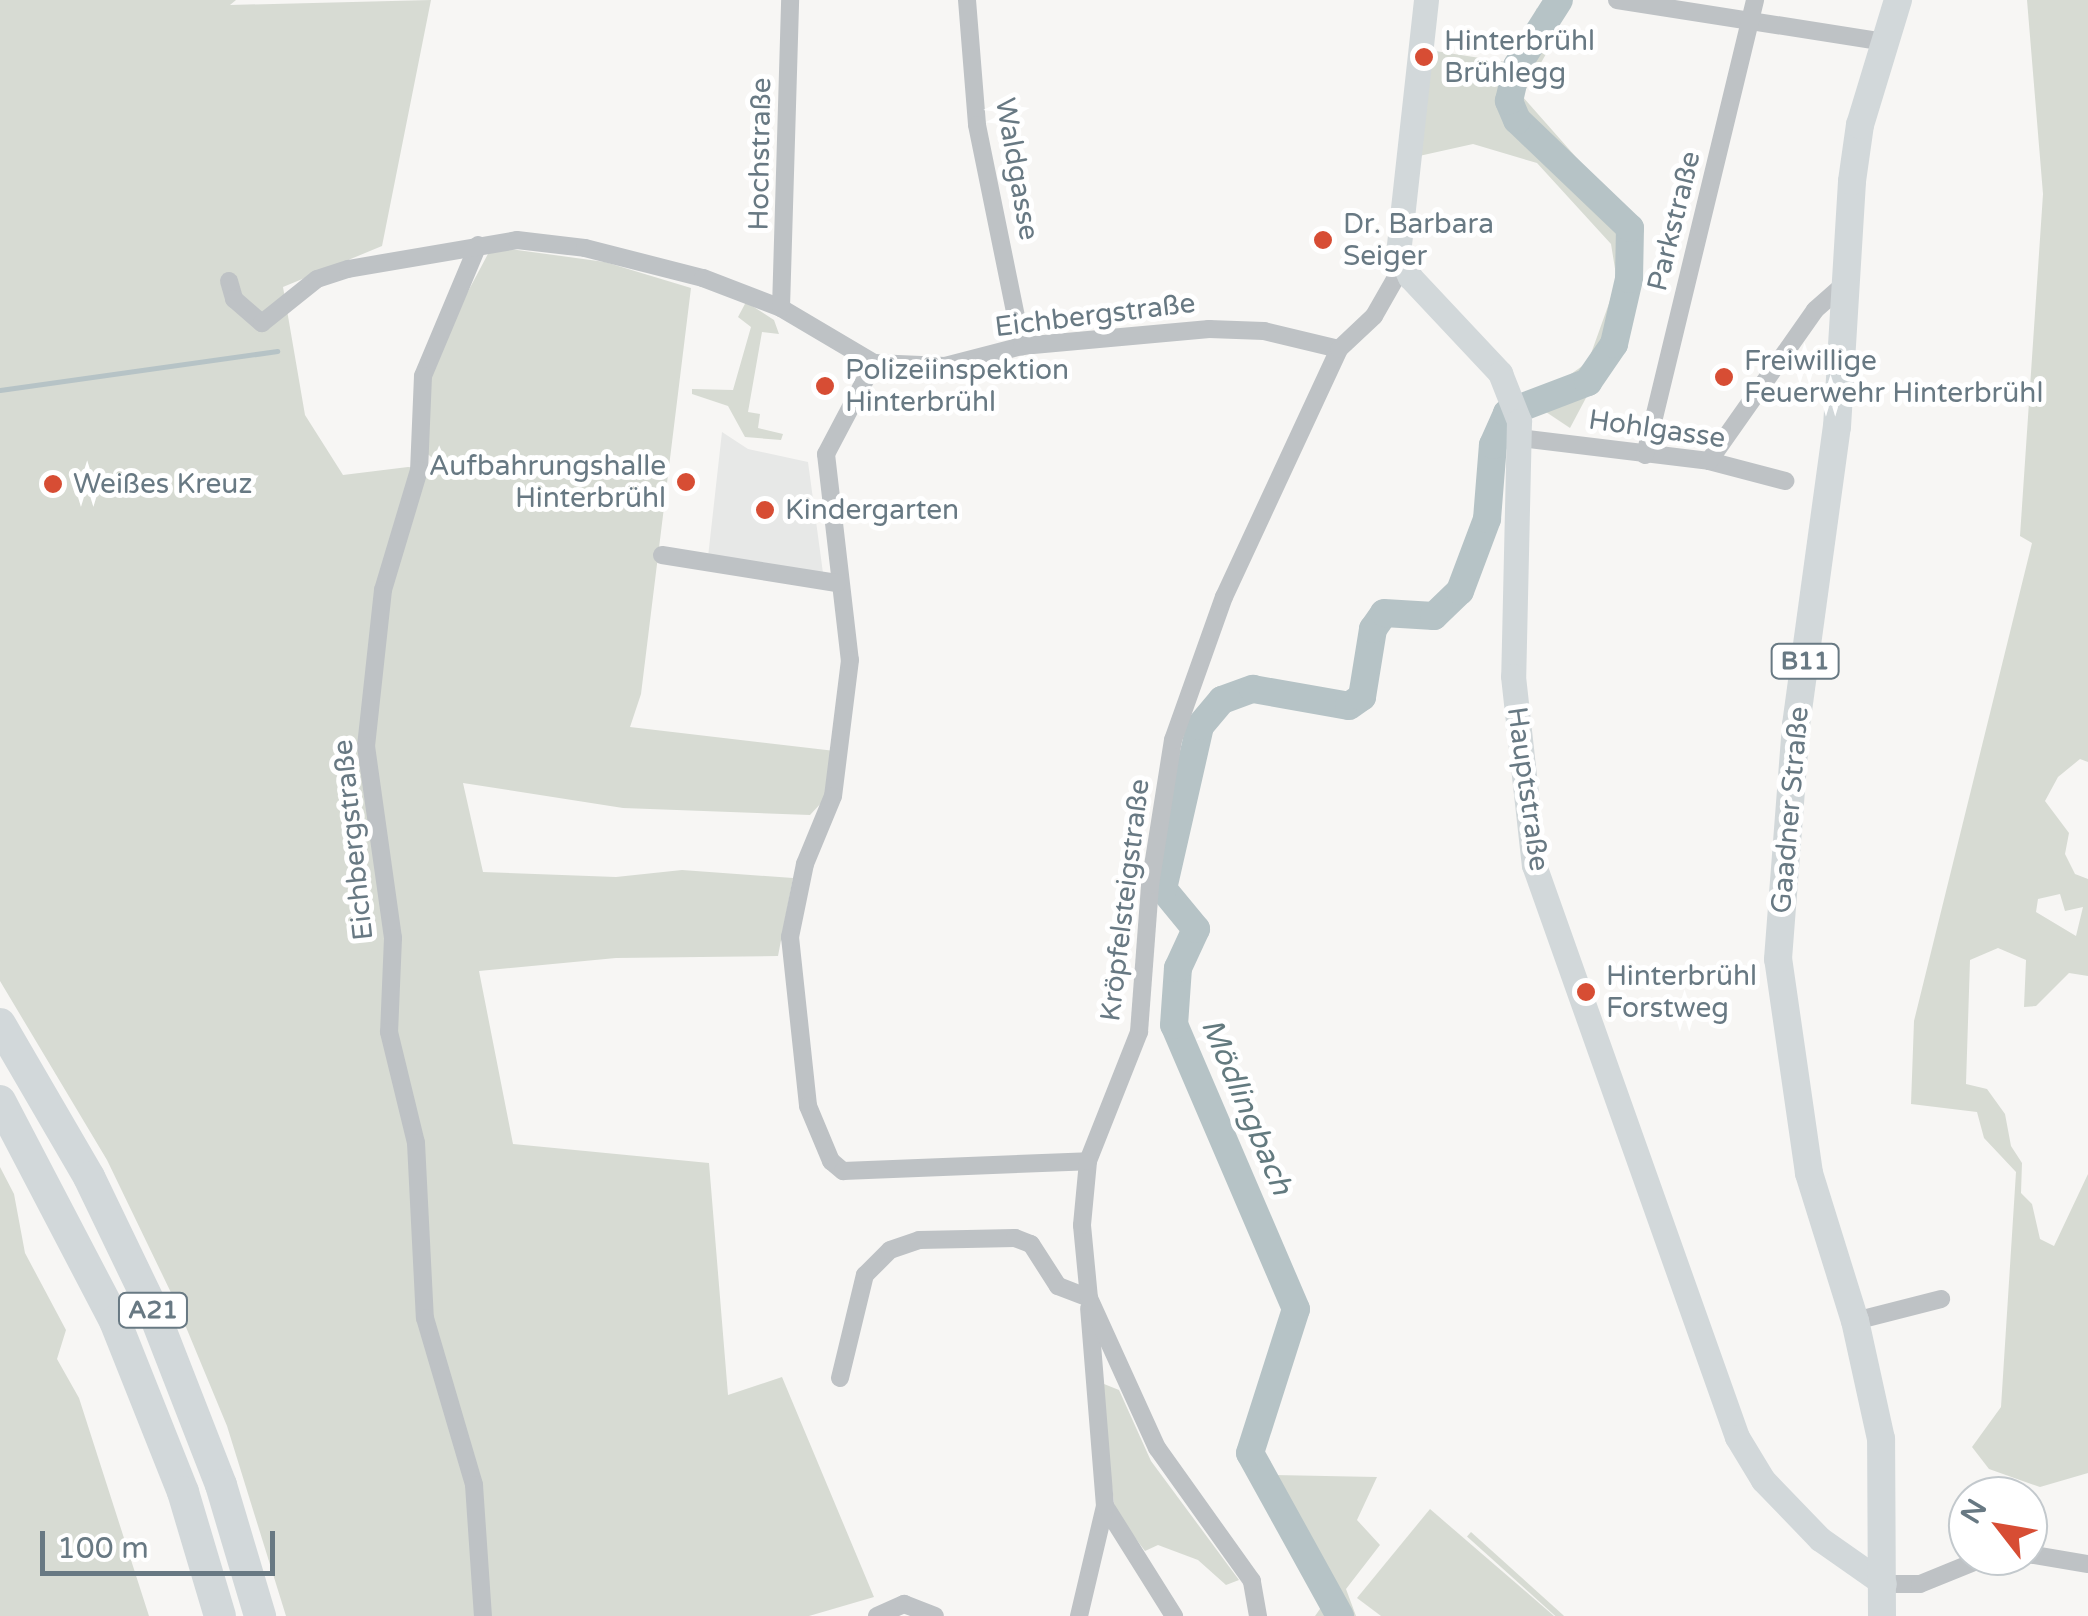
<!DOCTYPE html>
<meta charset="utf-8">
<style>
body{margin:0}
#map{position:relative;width:2088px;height:1616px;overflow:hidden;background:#f7f6f4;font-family:"Varela Round",sans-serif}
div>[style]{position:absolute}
.built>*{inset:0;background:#e7e8e7}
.green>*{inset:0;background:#d7dbd3;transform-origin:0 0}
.stream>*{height:5px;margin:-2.5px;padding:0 2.5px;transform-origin:2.5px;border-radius:2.5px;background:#b6c3c6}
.river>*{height:28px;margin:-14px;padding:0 14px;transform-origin:14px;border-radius:14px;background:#b6c3c6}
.minor>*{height:18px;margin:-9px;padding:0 9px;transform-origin:9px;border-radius:9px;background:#bec2c5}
.secondary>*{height:25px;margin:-12.5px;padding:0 12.5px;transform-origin:12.5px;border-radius:12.5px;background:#d2d8da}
.primary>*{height:28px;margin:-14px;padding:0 14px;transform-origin:14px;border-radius:14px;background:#d2d8da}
.motorway>*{height:32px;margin:-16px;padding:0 16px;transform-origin:16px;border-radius:16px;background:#d2d8da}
.dots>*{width:28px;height:28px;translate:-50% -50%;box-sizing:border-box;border:5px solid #fff;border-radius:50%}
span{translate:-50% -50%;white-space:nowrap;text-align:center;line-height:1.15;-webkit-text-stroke:10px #fff;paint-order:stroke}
.shield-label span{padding:2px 8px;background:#fff;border:2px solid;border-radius:8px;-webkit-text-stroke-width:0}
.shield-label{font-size:25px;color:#687983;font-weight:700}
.poi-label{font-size:28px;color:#687983}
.left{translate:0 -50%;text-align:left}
.right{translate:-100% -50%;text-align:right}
.street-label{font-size:28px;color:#687983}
.water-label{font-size:30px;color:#637a7f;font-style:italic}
.north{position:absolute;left:1948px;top:1476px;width:100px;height:100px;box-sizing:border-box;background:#fff;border:2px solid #c3c9cd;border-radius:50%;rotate:301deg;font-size:28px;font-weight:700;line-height:40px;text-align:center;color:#687983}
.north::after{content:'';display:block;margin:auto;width:35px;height:45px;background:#d74d34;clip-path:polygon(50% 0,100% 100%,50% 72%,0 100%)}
.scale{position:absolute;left:40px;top:1531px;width:235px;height:45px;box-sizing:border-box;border:5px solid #687983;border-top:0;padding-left:12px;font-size:30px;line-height:35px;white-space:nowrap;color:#687983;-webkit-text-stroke:8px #fff;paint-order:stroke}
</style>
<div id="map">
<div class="built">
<div style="clip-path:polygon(722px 432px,748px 449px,808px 462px,823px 573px,708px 557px)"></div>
</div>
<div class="green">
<div style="clip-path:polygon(0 0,236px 0,230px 5px,431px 0,382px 246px,283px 287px,305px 415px,343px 475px,408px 467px,448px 471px,418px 446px,423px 376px,489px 252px,503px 248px,605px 262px,691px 288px,641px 694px,630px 727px,835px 751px,823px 801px,810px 815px,623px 808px,463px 783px,483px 872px,616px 877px,682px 870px,793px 878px,778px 956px,616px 958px,479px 971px,513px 1144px,709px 1163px,728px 1395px,782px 1377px,874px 1597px,809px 1616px,286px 1616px,227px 1426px,176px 1303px,107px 1160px,0 981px)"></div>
<div style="clip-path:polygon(evenodd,2027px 0,2088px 0,2088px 762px,2080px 759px,2058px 777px,2045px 801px,2069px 833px,2065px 854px,2075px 874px,2088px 879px,2088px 976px,2069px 973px,2036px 1006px,2024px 1007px,2026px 960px,1998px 948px,1970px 960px,1966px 1084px,1987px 1089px,2005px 1114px,2011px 1146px,2022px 1163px,2021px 1193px,2032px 1204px,2040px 1239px,2054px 1246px,2088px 1174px,2088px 1473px,2040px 1487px,1989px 1469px,1972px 1447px,2001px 1407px,2016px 1172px,1984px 1138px,1977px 1112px,1911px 1104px,1914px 1021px,2032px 543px,2020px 536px,2043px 194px,2027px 0,2060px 894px,2065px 911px,2083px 907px,2076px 936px,2036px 912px,2038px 899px,2060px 894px)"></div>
<div style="clip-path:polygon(1537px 8px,1553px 27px,1550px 47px,1522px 96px,1636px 225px,1604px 364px,1570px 428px,1531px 402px,1588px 362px,1617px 281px,1611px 244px,1537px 163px,1473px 144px,1419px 156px,1429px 50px,1512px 63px)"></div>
<div style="clip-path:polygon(746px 302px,774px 320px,779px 334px,762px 332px,748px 412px,760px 414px,758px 428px,783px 434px,781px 440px,745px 437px,728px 406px,692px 394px,692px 389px,733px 390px,751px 327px,738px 317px)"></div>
<div style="clip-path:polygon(0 1167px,14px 1194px,25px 1253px,66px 1330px,57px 1359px,79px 1398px,149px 1616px,0 1616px)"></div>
<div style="clip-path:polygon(1099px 1382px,1119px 1390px,1151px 1461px,1239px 1580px,1226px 1585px,1198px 1560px,1158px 1545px,1145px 1551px,1115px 1511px)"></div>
<div style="clip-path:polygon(1274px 1475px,1377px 1477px,1357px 1520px,1380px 1545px,1346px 1589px,1356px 1616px,1315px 1616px,1334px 1589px)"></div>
<div style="clip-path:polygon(1430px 1509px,1554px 1616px,1381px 1616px,1357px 1598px)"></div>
<div style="left:1471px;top:1532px;width:125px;height:6px;rotate:42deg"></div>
</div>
<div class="stream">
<div style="left:0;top:390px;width:280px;rotate:-8deg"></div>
</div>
<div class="river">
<div style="left:1340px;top:1616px;width:186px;rotate:-118.9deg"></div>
<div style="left:1250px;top:1453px;width:151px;rotate:-72.3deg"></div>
<div style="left:1296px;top:1309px;width:309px;rotate:-113.2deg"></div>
<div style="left:1174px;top:1025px;width:57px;rotate:-86deg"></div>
<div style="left:1178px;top:968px;width:43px;rotate:-65.2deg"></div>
<div style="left:1196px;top:929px;width:52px;rotate:-129.5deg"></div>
<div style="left:1163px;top:889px;width:167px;rotate:-77.2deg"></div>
<div style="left:1200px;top:726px;width:34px;rotate:-50deg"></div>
<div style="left:1222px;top:700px;width:33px;rotate:-20deg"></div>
<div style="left:1253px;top:689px;width:97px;rotate:10deg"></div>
<div style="left:1349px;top:706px;width:16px;rotate:-35deg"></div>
<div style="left:1362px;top:697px;width:69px;rotate:-80.8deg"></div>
<div style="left:1373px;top:629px;width:19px;rotate:-55deg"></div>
<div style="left:1384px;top:613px;width:50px;rotate:3.4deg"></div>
<div style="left:1434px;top:616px;width:36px;rotate:-44deg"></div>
<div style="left:1460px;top:591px;width:77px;rotate:-69.4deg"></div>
<div style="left:1487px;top:519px;width:74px;rotate:-85.4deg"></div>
<div style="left:1493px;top:445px;width:35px;rotate:-66deg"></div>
<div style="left:1507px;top:413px;width:87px;rotate:-20.9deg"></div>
<div style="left:1588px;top:382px;width:46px;rotate:-55.6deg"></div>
<div style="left:1614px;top:344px;width:67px;rotate:-77deg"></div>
<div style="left:1629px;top:279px;width:51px;rotate:-88.9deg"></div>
<div style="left:1630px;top:228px;width:156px;rotate:-136.3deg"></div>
<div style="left:1517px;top:120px;width:21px;rotate:-113deg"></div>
<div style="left:1509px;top:101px;width:36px;rotate:-77deg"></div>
<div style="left:1517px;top:66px;width:78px;rotate:-57.5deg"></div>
</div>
<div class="minor">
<div style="left:967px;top:0;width:125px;rotate:85.4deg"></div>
<div style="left:977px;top:125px;width:226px;rotate:78.5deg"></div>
<div style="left:1617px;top:0;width:272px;rotate:8.9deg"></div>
<div style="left:478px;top:245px;width:142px;rotate:112.8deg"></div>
<div style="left:423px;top:376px;width:94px;rotate:92.4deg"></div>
<div style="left:419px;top:470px;width:125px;rotate:106.7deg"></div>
<div style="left:383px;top:590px;width:157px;rotate:96.2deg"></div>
<div style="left:366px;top:746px;width:194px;rotate:82deg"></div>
<div style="left:393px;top:938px;width:94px;rotate:92.4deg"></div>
<div style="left:389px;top:1032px;width:114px;rotate:76.3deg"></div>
<div style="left:416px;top:1143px;width:175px;rotate:87.1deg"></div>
<div style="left:425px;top:1318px;width:174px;rotate:73.6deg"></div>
<div style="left:474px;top:1485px;width:131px;rotate:86.1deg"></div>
<div style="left:229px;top:281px;width:19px;rotate:74deg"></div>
<div style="left:234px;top:299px;width:37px;rotate:41deg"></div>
<div style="left:262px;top:323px;width:70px;rotate:-38.7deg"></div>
<div style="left:317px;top:279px;width:33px;rotate:-18deg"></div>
<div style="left:348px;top:269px;width:171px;rotate:-9.7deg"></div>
<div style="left:517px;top:240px;width:68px;rotate:6.7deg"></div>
<div style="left:585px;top:248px;width:122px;rotate:14.3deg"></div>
<div style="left:703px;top:278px;width:84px;rotate:21deg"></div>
<div style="left:781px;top:308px;width:108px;rotate:30.6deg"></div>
<div style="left:874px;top:363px;width:71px;rotate:2.4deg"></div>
<div style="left:945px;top:366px;width:80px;rotate:-14.6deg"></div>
<div style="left:1022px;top:346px;width:188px;rotate:-5.2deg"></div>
<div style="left:1209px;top:329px;width:55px;rotate:2.1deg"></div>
<div style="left:1264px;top:331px;width:77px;rotate:13.5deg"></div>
<div style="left:781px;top:308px;width:308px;rotate:-88.3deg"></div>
<div style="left:874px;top:363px;width:103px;rotate:117.8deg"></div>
<div style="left:826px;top:454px;width:207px;rotate:83.4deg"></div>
<div style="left:850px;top:660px;width:137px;rotate:97.1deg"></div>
<div style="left:833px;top:796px;width:74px;rotate:112.4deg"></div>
<div style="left:805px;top:864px;width:75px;rotate:101.6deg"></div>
<div style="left:790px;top:937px;width:170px;rotate:83.9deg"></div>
<div style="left:808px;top:1106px;width:60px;rotate:67.3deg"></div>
<div style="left:831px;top:1161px;width:16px;rotate:40deg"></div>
<div style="left:843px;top:1171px;width:245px;rotate:-2.3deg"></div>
<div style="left:1520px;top:438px;width:190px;rotate:6.9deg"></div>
<div style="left:1709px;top:461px;width:79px;rotate:14.7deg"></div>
<div style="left:1645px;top:455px;width:468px;rotate:-76.4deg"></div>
<div style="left:1709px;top:461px;width:184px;rotate:-54.9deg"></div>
<div style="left:1815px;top:310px;width:45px;rotate:-41.4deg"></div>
<div style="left:662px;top:555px;width:177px;rotate:9.1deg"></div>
<div style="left:1855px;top:1321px;width:89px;rotate:-14.3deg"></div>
<div style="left:840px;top:1378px;width:106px;rotate:-76.4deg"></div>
<div style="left:865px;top:1275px;width:35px;rotate:-45deg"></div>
<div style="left:890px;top:1250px;width:31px;rotate:-19deg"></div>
<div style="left:919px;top:1240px;width:96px;rotate:-1.2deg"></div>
<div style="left:1015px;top:1238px;width:17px;rotate:21deg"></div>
<div style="left:1031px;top:1244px;width:50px;rotate:57.3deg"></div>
<div style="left:1058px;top:1286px;width:33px;rotate:21deg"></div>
<div style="left:1105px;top:1506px;width:130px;rotate:57.9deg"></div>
<div style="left:2028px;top:1554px;width:61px;rotate:9.5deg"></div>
<div style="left:1884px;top:1584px;width:36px"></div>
<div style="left:1920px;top:1584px;width:74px;rotate:-22.1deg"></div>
<div style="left:877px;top:1616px;width:30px;rotate:-24deg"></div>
<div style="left:904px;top:1604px;width:33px;rotate:21deg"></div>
<div style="left:1079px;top:1616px;width:113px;rotate:-76.7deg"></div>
<div style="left:1105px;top:1506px;width:198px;rotate:-94.6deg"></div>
<div style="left:1258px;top:1616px;width:36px;rotate:-100deg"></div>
<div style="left:1252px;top:1581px;width:163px;rotate:-125.5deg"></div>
<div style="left:1157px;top:1448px;width:165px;rotate:-114.4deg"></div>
<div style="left:1089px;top:1298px;width:73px;rotate:-95.5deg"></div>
<div style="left:1082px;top:1225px;width:64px;rotate:-84.6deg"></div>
<div style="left:1088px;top:1161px;width:139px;rotate:-68.4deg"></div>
<div style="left:1139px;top:1032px;width:147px;rotate:-85.7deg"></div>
<div style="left:1150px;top:885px;width:147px;rotate:-81deg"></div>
<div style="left:1173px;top:740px;width:152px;rotate:-70.4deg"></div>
<div style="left:1224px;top:597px;width:273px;rotate:-65.1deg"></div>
<div style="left:1339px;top:349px;width:48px;rotate:-43.3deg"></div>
<div style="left:1374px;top:316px;width:56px;rotate:-60.3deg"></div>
</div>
<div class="secondary">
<div style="left:1426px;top:0;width:254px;rotate:96.3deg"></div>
<div style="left:1398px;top:252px;width:28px;rotate:64deg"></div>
<div style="left:1410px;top:277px;width:132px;rotate:46.8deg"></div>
<div style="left:1500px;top:373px;width:52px;rotate:68.4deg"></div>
<div style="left:1519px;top:421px;width:255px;rotate:91.3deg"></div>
<div style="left:1513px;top:676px;width:190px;rotate:83.7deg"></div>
<div style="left:1534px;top:865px;width:607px;rotate:70.46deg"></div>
<div style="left:1737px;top:1437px;width:50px;rotate:58.8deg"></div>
<div style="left:1763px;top:1480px;width:82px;rotate:46deg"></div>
<div style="left:1820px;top:1539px;width:78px;rotate:35.1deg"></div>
</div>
<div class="primary">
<div style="left:1882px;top:1616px;width:177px;rotate:-90.3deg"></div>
<div style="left:1881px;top:1439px;width:121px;rotate:-102.4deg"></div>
<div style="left:1855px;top:1321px;width:155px;rotate:-107.3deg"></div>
<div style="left:1809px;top:1173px;width:216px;rotate:-98.2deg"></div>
<div style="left:1778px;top:959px;width:235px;rotate:-85.6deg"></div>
<div style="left:1796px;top:725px;width:301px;rotate:-82.2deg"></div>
<div style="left:1837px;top:427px;width:246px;rotate:-86.5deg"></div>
<div style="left:1852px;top:181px;width:57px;rotate:-81.9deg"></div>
<div style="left:1860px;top:125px;width:131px;rotate:-73.1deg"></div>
</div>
<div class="motorway">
<div style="left:0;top:1024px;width:177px;rotate:59.8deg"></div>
<div style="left:89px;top:1177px;width:145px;rotate:64.3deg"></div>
<div style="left:152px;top:1308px;width:190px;rotate:68.7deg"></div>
<div style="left:221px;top:1485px;width:137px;rotate:73.4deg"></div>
<div style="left:0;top:1101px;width:248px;rotate:62.4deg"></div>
<div style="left:115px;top:1321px;width:184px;rotate:68.3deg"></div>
<div style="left:183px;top:1492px;width:129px;rotate:73.4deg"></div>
</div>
<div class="dots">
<div style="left:1424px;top:57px;background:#d74d34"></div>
<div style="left:1323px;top:240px;background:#d74d34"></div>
<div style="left:1724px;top:377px;background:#d74d34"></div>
<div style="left:825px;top:386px;background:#d74d34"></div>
<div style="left:686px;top:482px;background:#d74d34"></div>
<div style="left:53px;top:484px;background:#d74d34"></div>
<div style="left:765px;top:510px;background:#d74d34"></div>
<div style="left:1586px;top:992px;background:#d74d34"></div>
</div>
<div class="shield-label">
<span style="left:1805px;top:661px">B11</span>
<span style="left:153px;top:1310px">A21</span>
</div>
<div class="poi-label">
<span class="left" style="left:1444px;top:57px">Hinterbrühl<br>Brühlegg</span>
<span class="left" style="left:1343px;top:240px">Dr. Barbara<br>Seiger</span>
<span class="left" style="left:1744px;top:377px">Freiwillige<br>Feuerwehr Hinterbrühl</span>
<span class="left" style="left:845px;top:386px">Polizeiinspektion<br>Hinterbrühl</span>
<span class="right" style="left:666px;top:482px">Aufbahrungshalle<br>Hinterbrühl</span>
<span class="left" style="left:73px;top:484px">Weißes Kreuz</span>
<span class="left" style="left:785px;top:510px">Kindergarten</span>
<span class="left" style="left:1606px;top:992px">Hinterbrühl<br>Forstweg</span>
</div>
<div class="street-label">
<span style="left:760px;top:154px;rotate:-89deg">Hochstraße</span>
<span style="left:1017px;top:169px;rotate:80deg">Waldgasse</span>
<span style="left:1674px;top:221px;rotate:-76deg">Parkstraße</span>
<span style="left:1095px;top:315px;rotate:-7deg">Eichbergstraße</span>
<span style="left:1657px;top:429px;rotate:8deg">Hohlgasse</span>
<span style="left:1528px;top:789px;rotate:82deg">Hauptstraße</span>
<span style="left:1790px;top:810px;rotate:-85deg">Gaadner Straße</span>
<span style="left:353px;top:840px;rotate:-96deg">Eichbergstraße</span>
<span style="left:1125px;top:900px;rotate:-83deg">Kröpfelsteigstraße</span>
</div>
<div class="water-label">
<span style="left:1246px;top:1107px;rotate:67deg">Mödlingbach</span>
</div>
<div class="north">N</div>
<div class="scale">100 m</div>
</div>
